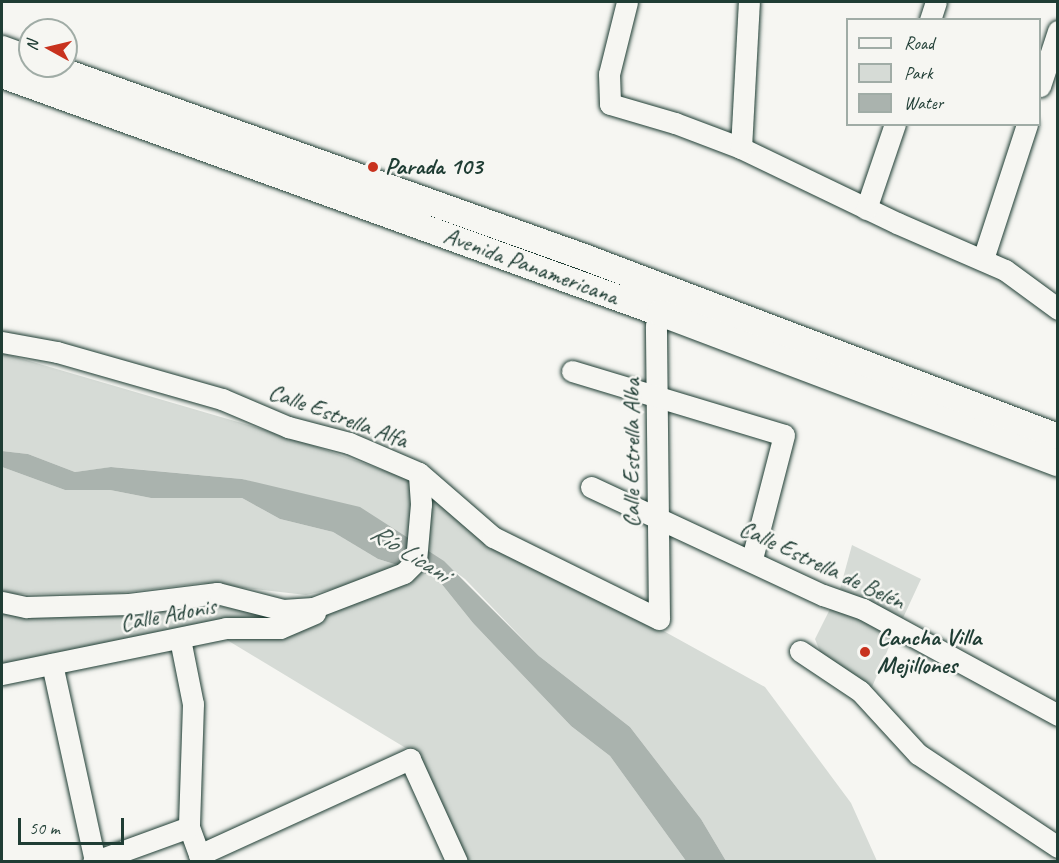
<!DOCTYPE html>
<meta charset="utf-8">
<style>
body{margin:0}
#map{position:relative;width:1059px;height:863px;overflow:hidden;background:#f6f6f2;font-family:Caveat,sans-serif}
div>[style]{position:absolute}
.green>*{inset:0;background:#d6dbd6}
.water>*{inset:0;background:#aab3ae}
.roads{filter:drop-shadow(0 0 2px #1f3d34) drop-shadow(0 0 2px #1f3d34)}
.minor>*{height:21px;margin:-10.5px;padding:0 10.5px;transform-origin:10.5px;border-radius:10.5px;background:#f6f6f2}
.major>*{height:26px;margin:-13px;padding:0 13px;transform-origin:13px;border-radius:13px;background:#f6f6f2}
.dots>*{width:16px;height:16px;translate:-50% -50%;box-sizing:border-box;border:3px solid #f6f6f2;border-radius:50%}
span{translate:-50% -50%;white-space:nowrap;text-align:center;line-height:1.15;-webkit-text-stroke:5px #f6f6f2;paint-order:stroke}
.poi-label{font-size:24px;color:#1f3d34;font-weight:700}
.left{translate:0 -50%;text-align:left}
.street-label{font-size:24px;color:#1f3d34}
.water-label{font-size:26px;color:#425a52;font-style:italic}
.frame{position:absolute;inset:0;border:3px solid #1f3d34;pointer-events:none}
.legend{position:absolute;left:846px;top:18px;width:195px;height:108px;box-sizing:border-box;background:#f6f6f2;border:2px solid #a0aca6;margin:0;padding:8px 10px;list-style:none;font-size:18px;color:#1f3d34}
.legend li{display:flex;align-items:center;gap:12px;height:30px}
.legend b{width:30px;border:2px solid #a0aca6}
.north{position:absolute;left:18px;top:18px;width:60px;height:60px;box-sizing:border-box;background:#f6f6f2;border:2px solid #a0aca6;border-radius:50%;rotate:278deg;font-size:16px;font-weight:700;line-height:24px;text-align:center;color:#1f3d34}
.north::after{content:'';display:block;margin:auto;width:21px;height:27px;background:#c8321e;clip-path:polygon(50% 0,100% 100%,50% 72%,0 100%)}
.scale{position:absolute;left:18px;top:818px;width:106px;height:27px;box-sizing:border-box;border:3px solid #1f3d34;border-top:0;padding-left:8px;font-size:18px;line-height:21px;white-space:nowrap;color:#1f3d34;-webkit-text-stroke:4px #f6f6f2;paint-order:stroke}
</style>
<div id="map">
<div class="green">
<div style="clip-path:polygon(2px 353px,289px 437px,411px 480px,411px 541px,298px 495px,242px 479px,112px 467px,75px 472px,28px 454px,2px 451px)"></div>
<div style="clip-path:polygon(2px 467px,65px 490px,110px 490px,151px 498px,242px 498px,280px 519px,333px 532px,378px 559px,436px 577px,473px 623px,571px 726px,610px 756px,686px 861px,468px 861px,414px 753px,227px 640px,294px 633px,350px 601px,343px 587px,306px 595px,201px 583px,120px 593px,15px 594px,2px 591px)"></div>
<div style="clip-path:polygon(431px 493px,631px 613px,765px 687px,851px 803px,877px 861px,726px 861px,701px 819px,630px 727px,539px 656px,465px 579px,426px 550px)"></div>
<div style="clip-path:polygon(852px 545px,921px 579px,903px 618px,840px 589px)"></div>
<div style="clip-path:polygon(196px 601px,283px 619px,248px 617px,2px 664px,2px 613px,106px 615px)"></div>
<div style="clip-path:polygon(832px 605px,894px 635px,872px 687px,823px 659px,815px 639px)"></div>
</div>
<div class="water">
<div style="clip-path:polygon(2px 451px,28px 454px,75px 472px,111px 467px,242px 479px,360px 507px,444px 561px,539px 656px,630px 727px,701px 819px,726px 861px,686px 861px,610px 756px,571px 726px,473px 623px,436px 577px,378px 559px,333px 532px,280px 519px,242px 498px,151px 498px,110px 490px,65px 490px,2px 467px)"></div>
</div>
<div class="roads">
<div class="minor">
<div style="left:627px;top:2px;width:74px;rotate:104deg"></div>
<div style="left:609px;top:74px;width:30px;rotate:88deg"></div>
<div style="left:610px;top:104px;width:68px;rotate:16.3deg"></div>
<div style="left:675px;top:123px;width:71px;rotate:20.7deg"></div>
<div style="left:741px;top:148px;width:173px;rotate:25.7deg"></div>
<div style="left:897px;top:223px;width:118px;rotate:23.5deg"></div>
<div style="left:1005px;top:270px;width:66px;rotate:36.3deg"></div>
<div style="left:930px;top:20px;width:19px;rotate:-72deg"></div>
<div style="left:1040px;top:86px;width:58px;rotate:-71.9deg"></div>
<div style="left:741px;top:148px;width:146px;rotate:-86.9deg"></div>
<div style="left:866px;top:209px;width:90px;rotate:-71.2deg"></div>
<div style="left:983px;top:259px;width:142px;rotate:-71.9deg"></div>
<div style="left:2px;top:342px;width:56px;rotate:10.3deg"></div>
<div style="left:57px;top:352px;width:172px;rotate:15.9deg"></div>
<div style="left:222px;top:399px;width:72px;rotate:23deg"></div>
<div style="left:288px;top:427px;width:63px;rotate:14.7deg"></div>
<div style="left:349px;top:443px;width:76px;rotate:23.2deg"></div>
<div style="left:419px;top:473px;width:98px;rotate:40.9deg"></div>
<div style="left:493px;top:537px;width:185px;rotate:26.3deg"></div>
<div style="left:659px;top:619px;width:293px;rotate:-90.6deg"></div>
<div style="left:656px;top:326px;width:28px;rotate:-72deg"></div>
<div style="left:572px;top:371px;width:221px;rotate:16.8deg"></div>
<div style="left:784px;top:435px;width:128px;rotate:104.5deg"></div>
<div style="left:591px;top:487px;width:256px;rotate:25deg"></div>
<div style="left:823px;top:595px;width:42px;rotate:19.3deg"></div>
<div style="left:863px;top:609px;width:222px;rotate:28.5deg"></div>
<div style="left:2px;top:602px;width:25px;rotate:12deg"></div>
<div style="left:26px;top:607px;width:103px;rotate:-1.7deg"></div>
<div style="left:129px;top:604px;width:89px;rotate:-7.1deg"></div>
<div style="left:217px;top:593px;width:68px;rotate:14.4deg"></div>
<div style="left:283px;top:610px;width:30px;rotate:-4deg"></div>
<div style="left:313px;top:608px;width:97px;rotate:-21deg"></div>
<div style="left:404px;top:573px;width:17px;rotate:-45deg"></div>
<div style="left:416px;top:561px;width:57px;rotate:-85deg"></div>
<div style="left:421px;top:504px;width:31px;rotate:-94deg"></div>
<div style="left:180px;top:639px;width:66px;rotate:78.7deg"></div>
<div style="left:193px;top:704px;width:123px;rotate:91.9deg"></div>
<div style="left:189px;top:827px;width:37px;rotate:70deg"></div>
<div style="left:800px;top:651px;width:72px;rotate:33.7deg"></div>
<div style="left:860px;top:691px;width:86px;rotate:47.4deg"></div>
<div style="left:918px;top:754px;width:168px;rotate:33.6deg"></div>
<div style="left:52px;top:664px;width:202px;rotate:77.7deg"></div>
<div style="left:2px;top:674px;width:229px;rotate:-11.6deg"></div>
<div style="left:226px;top:628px;width:54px"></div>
<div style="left:280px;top:628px;width:38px;rotate:-23deg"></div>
<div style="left:199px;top:855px;width:232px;rotate:-24.5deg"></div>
<div style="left:410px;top:759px;width:113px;rotate:65.5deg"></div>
<div style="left:93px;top:862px;width:102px;rotate:-20deg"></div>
</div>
<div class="major">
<div style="left:2px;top:49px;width:30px;rotate:20deg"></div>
<div style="left:48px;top:66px;width:569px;rotate:19.61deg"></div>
<div style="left:584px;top:257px;width:507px;rotate:20.79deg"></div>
<div style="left:2px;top:75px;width:700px;rotate:19.89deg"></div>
<div style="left:660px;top:313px;width:425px;rotate:20.7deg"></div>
</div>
</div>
<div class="dots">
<div style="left:373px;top:167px;background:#c8321e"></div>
<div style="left:865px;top:652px;background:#c8321e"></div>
</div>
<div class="poi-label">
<span class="left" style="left:385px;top:167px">Parada 103</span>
<span class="left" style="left:877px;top:652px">Cancha Villa<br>Mejillones</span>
</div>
<div class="street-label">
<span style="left:531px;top:266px;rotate:20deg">Avenida Panamericana</span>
<span style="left:338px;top:416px;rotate:20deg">Calle Estrella Alfa</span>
<span style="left:632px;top:453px;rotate:-90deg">Calle Estrella Alba</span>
<span style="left:822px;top:565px;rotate:25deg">Calle Estrella de Belén</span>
<span style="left:168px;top:615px;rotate:-11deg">Calle Adonis</span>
</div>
<div class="water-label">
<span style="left:410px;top:553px;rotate:32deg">Río Licani</span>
</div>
<div class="frame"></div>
<ul class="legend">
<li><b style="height:8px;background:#f6f6f2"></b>Road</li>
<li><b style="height:16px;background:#d6dbd6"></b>Park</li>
<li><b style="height:16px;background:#aab3ae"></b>Water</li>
</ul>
<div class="north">N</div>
<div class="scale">50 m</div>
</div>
